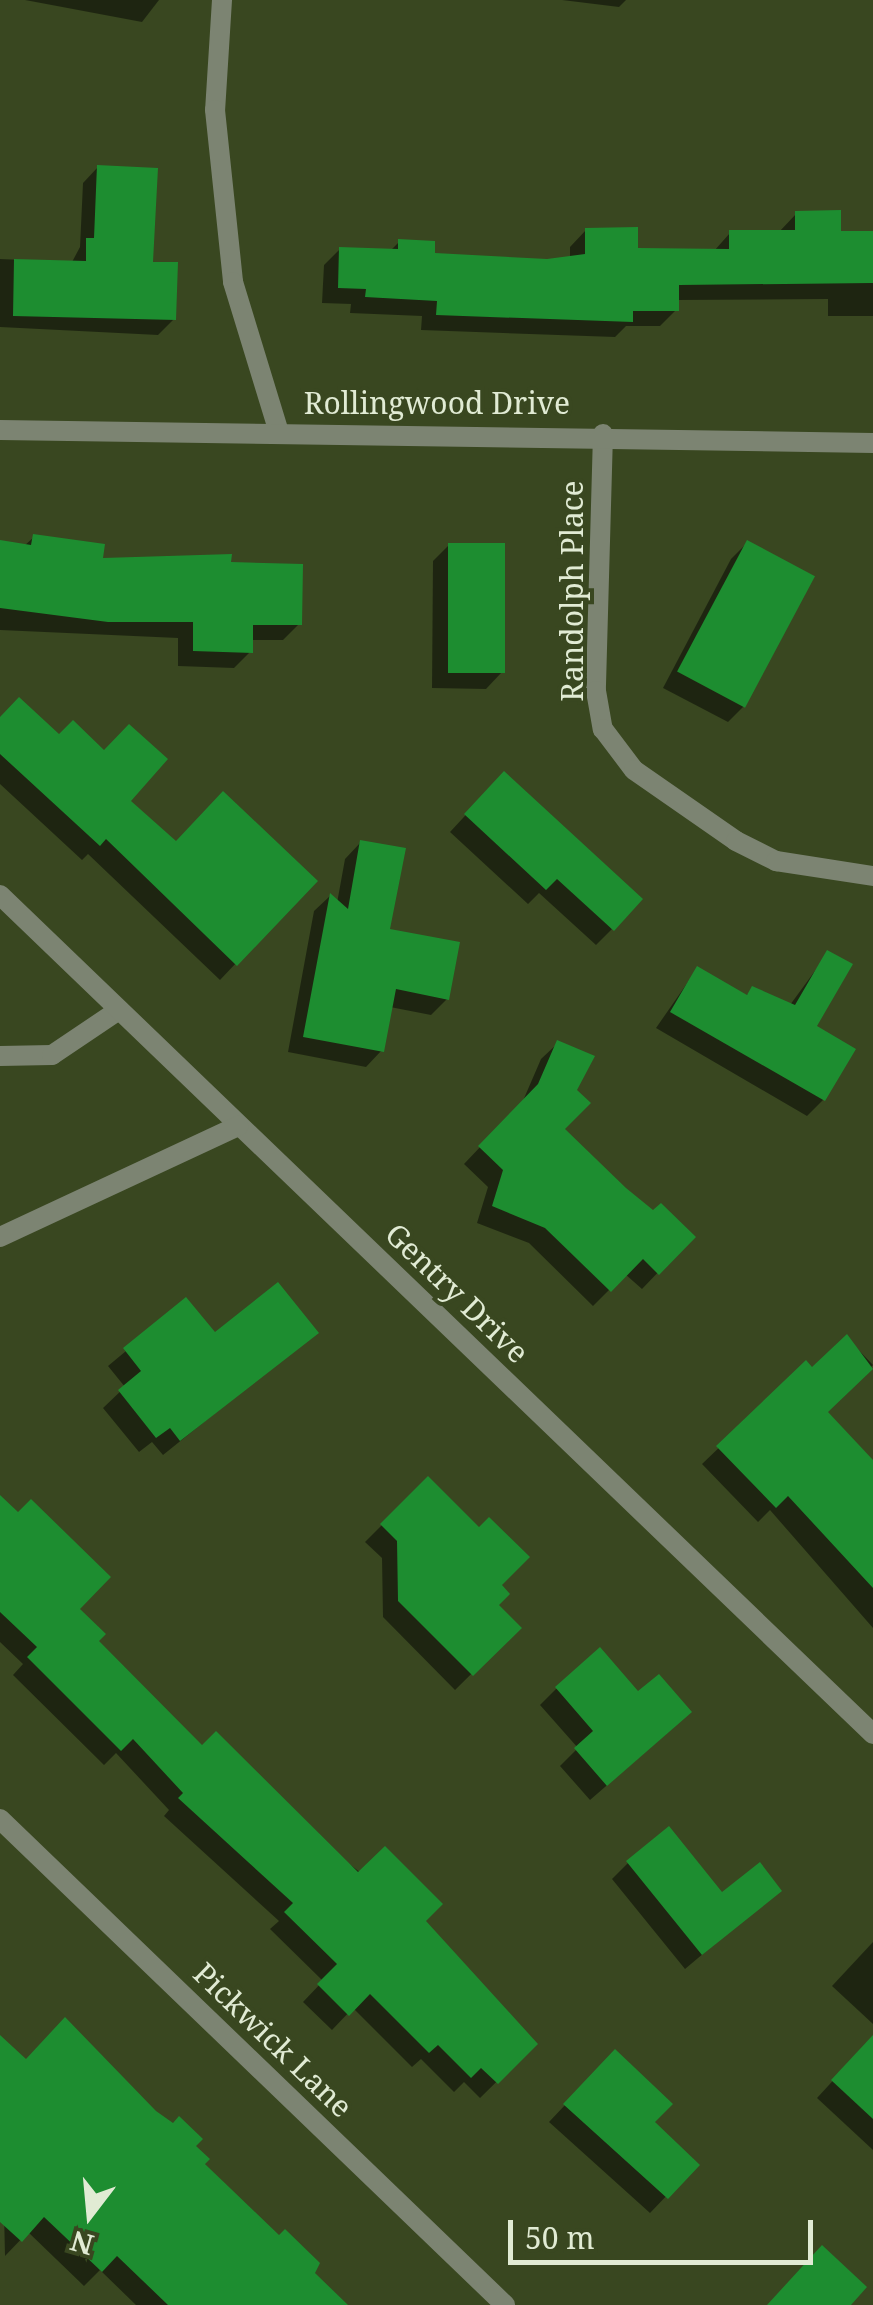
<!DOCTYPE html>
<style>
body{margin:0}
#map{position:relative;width:873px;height:2305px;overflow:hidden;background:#394720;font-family:"Noto Serif",serif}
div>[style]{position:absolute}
.shadow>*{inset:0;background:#0007}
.building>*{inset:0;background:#1d8d30;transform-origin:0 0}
.service>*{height:20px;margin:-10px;padding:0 10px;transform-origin:10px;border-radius:10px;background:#7c8472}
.minor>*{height:20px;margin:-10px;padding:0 10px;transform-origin:10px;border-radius:10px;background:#7c8472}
.tertiary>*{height:20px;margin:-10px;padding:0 10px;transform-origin:10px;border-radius:10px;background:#7c8472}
span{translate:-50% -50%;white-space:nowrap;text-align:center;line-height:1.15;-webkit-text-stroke:8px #394720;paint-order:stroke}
.street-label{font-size:30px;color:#e1ebd4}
.north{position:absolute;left:40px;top:2165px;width:100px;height:100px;-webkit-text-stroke:8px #394720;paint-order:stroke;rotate:196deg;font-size:28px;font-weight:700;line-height:40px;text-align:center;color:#e1ebd4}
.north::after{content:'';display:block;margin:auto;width:35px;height:45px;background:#e1ebd4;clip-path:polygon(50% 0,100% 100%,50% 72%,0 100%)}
.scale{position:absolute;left:508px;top:2220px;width:305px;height:45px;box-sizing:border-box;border:5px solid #e1ebd4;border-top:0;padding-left:12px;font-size:30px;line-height:35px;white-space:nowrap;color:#e1ebd4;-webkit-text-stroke:8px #394720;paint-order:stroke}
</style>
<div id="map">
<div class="shadow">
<div style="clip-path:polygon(25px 0,159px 0,142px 22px)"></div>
<div style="clip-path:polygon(562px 0,626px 0,619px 7px)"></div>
<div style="clip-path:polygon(98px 167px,174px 319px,158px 335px,0 327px,0 259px,72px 262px,80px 247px,83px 183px)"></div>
<div style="clip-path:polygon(796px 214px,838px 234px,873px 234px,873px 316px,828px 316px,828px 299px,676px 300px,676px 310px,660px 326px,626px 326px,615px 337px,421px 330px,422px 316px,350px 313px,351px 304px,322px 303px,324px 265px,340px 249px,390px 251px,399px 242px,432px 255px,547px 261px,570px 259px,570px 247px,586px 230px,636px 250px,714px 251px,730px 233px,779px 232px)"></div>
<div style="clip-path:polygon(34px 537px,100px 560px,299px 624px,283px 640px,250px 640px,250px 652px,234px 668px,178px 666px,178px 638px,0 630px,0 543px,24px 546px)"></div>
<div style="clip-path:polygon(747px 543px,744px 706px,728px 722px,663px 688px,731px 559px)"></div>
<div style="clip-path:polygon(449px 545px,502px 672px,486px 689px,432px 688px,433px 561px)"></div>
<div style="clip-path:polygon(0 719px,176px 844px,314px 881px,220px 980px,88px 854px,82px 860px,0 784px)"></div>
<div style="clip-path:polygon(488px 791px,612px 929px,596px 945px,539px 893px,528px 904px,450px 832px)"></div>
<div style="clip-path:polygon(361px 842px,387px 931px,447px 999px,431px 1015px,390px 1007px,382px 1050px,366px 1067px,288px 1052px,314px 911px,330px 896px,337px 903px,345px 859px)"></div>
<div style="clip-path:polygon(828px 953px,814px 1027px,823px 1100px,807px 1116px,656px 1028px,697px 969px,745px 997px,753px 989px,790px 1005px)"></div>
<div style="clip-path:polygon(558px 1043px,574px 1090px,562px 1129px,653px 1214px,692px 1237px,642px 1289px,625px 1274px,593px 1306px,529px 1243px,477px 1223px,488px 1187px,464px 1164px,522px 1103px,541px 1059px)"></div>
<div style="clip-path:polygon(186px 1301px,214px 1336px,316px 1332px,163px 1455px,152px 1442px,139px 1452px,103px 1408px,125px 1387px,108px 1366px)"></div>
<div style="clip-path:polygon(847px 1338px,873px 1365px,824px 1413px,873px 1464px,873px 1628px,770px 1510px,758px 1522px,702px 1464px,806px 1364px,812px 1371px)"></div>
<div style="clip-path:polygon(428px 1479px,499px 1585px,496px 1605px,518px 1628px,455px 1690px,383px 1617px,382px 1558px,365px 1542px)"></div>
<div style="clip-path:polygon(0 1498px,96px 1641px,202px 1748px,422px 1921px,535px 2044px,480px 2098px,464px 2082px,454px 2092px,421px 2059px,412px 2067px,353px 2008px,332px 2030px,303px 2002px,323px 1981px,270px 1929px,279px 1921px,164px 1816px,169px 1810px,116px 1753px,104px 1765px,13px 1675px,23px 1664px,0 1642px)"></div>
<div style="clip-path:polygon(556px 1689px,638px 1695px,673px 1728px,590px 1800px,560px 1766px,578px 1748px,540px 1705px)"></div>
<div style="clip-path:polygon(628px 1863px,722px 1896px,779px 1890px,685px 1969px,612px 1879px)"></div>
<div style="clip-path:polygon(873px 1942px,873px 2024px,832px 1986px)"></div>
<div style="clip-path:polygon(873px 2037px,873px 2150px,817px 2098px)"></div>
<div style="clip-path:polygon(0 2039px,25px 2062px,154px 2113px,345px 2305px,136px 2305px,100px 2270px,84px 2286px,28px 2232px,5px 2256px)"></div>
<div style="clip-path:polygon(615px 2052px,652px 2123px,696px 2165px,650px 2213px,549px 2122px)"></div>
</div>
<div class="building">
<div style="clip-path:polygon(97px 165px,158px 168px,153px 262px,178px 262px,176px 320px,13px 316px,14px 259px,86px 261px,86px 238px,94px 238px)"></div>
<div style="clip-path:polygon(841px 210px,841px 231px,873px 231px,873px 283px,679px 285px,679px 311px,633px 311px,633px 322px,436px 315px,437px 301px,365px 297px,366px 289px,338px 288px,339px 247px,398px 249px,398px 239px,435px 241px,435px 253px,547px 259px,585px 254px,585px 228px,638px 227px,638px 248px,729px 249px,729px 230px,795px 230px,795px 211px)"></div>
<div style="clip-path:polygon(33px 534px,105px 544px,103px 558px,232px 554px,231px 562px,303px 564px,302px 625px,253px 625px,253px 653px,193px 651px,193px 622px,108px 622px,0 608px,0 540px,31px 545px)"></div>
<div style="left:747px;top:540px;width:77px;height:149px;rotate:28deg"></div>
<div style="left:448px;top:543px;width:57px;height:130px"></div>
<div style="clip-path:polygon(19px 697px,59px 734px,73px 720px,104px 750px,129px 724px,168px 759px,131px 801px,176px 841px,223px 791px,318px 881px,237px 966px,106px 839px,100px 846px,0 754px,0 717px)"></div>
<div style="clip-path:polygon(504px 771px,643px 899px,614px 931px,557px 879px,546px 890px,464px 814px)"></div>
<div style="clip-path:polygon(360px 840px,406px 848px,390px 929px,460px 942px,449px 1000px,396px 989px,384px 1052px,303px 1037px,330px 893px,348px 909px)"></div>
<div style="clip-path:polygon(827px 950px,853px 964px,817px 1026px,856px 1049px,825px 1101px,670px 1012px,697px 966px,747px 995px,752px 986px,795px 1005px)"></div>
<div style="clip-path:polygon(557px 1040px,595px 1056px,577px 1090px,591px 1103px,565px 1129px,626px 1188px,653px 1210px,661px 1203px,696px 1237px,659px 1275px,643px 1259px,611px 1292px,545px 1228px,492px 1206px,503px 1170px,478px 1146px,538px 1084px)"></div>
<div style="clip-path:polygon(278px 1282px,319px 1333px,180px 1441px,170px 1428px,156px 1438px,118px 1390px,141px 1371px,123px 1348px,186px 1297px,215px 1332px)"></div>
<div style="clip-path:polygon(847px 1334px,873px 1369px,828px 1412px,873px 1460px,873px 1588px,788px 1496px,776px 1508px,716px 1446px,806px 1360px,812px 1367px)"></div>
<div style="clip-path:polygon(428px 1476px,479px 1527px,489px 1517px,530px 1557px,502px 1585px,510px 1594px,499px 1605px,522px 1628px,473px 1676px,398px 1601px,397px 1541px,380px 1524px)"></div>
<div style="clip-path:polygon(0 1495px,18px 1512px,31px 1499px,111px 1577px,80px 1609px,106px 1634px,99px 1641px,202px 1745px,216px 1731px,358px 1872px,385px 1846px,443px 1904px,426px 1921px,538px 2044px,498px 2084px,481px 2068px,471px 2078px,438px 2045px,429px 2053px,370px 1994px,349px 2016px,317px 1984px,337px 1964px,284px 1912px,293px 1903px,178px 1798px,183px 1793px,133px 1739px,121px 1751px,27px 1657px,37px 1647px,0 1612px)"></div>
<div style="clip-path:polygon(600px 1647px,638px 1691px,659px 1674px,692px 1712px,607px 1786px,574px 1748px,593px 1731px,555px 1687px)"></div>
<div style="clip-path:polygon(669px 1826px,722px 1892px,760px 1862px,782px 1891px,702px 1955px,626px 1861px)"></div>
<div style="clip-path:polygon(65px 2017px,156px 2111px,173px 2123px,179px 2116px,203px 2139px,196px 2146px,210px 2159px,205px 2164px,279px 2235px,285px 2229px,320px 2263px,315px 2273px,348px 2305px,168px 2305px,117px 2256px,102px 2272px,44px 2217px,22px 2242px,0 2222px,0 2035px,26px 2059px)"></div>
<div style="clip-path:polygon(873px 2035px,873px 2119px,831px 2080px)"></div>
<div style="clip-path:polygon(615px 2049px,673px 2104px,655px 2122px,700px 2165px,668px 2199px,563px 2104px)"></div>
<div style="clip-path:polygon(822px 2245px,867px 2287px,851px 2305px,767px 2305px)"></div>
</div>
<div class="service">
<div style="left:0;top:1056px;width:52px;rotate:-1.1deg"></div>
<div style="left:52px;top:1055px;width:81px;rotate:-33.9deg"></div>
</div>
<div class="minor">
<div style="left:603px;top:434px;width:257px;rotate:91.6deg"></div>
<div style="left:596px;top:691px;width:39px;rotate:80deg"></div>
<div style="left:603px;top:729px;width:51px;rotate:52.9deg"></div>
<div style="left:634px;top:770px;width:124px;rotate:34.8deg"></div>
<div style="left:736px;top:841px;width:45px;rotate:26.6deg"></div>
<div style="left:776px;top:861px;width:98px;rotate:8.8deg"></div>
<div style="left:0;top:895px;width:1211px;rotate:43.86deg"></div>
<div style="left:0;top:1237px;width:263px;rotate:-25deg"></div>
<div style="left:0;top:1819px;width:701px;rotate:43.9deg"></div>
</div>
<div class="tertiary">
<div style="left:222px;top:0;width:110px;rotate:93.6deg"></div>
<div style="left:215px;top:110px;width:173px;rotate:84deg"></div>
<div style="left:233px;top:282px;width:157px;rotate:73deg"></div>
<div style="left:0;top:430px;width:873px;rotate:0.85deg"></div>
</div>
<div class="street-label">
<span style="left:437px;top:403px">Rollingwood Drive</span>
<span style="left:572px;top:591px;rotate:-90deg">Randolph Place</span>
<span style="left:457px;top:1293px;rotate:44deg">Gentry Drive</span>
<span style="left:273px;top:2040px;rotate:44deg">Pickwick Lane</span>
</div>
<div class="north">N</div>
<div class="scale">50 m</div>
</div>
